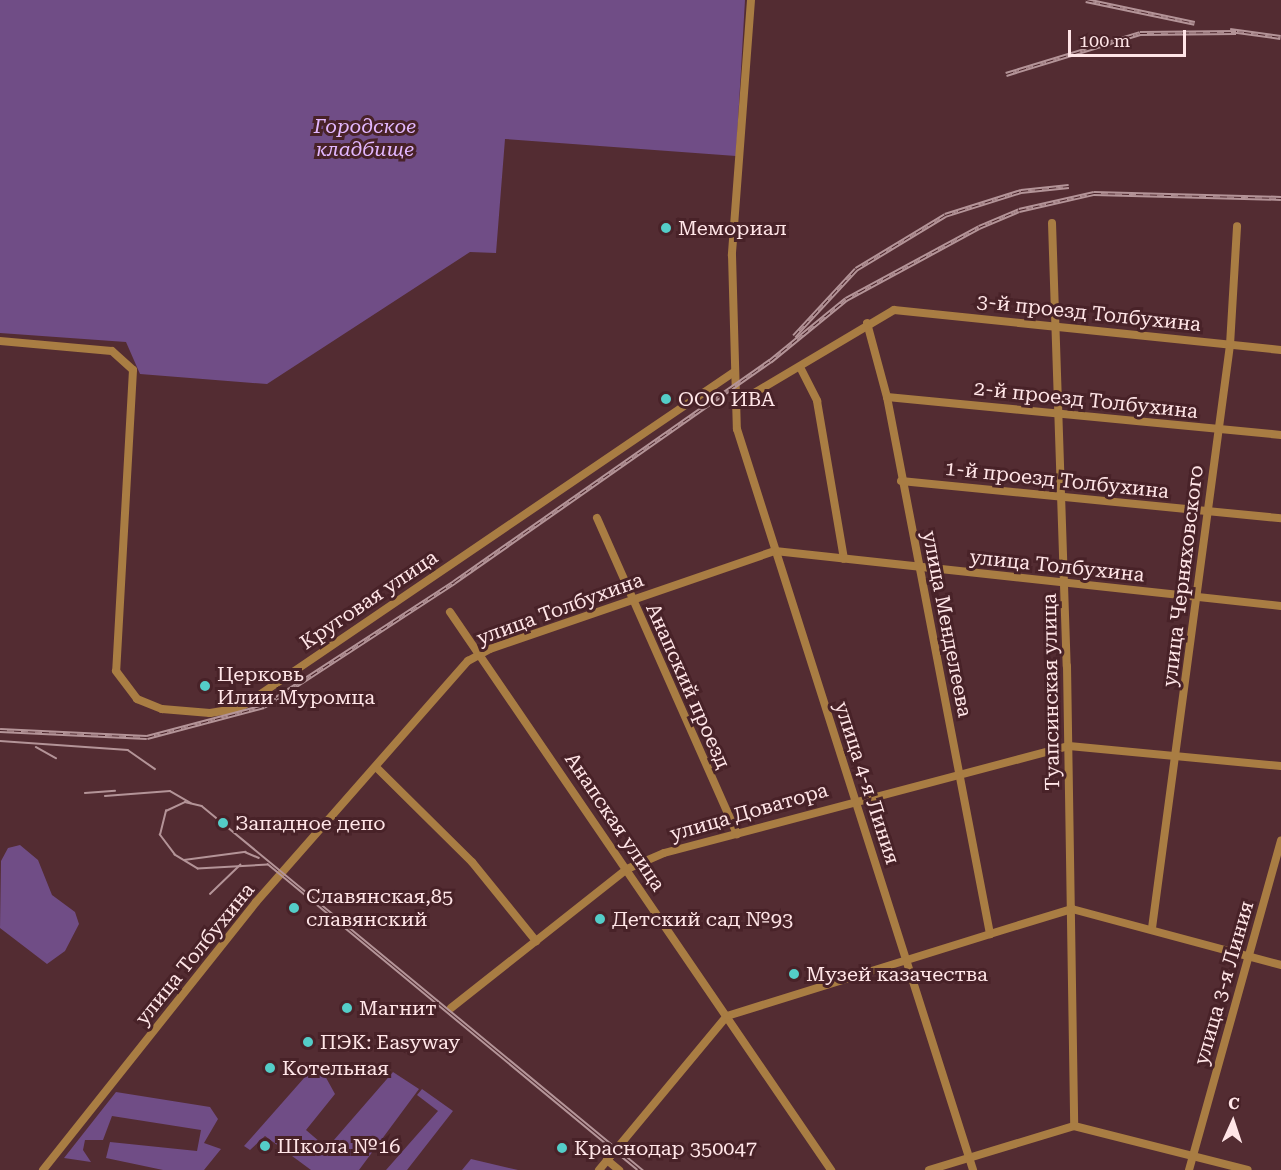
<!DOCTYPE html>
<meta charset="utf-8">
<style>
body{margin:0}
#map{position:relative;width:1281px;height:1170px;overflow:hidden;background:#532c32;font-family:"Roboto Serif",serif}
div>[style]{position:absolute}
.green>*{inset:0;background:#704d86}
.minor>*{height:8px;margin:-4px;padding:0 4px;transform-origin:4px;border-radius:4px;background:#a97d43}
.tram>*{height:1.5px;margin:-0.75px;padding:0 0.75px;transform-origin:0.75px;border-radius:0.75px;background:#b49498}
.rail>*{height:4.5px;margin-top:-2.25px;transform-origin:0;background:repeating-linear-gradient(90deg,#482228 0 7px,#b49498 0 14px);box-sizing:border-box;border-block:2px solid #b49498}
.dots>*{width:16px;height:16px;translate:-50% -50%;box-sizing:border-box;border:3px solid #482228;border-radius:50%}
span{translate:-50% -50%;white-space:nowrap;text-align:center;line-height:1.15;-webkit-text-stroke:6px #482228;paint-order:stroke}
.park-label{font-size:20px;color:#e2b7fe;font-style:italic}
.poi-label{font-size:20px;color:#ffe5e7}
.left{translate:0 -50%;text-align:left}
.street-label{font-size:20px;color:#ffe5e7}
.north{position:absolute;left:1203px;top:1092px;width:60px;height:60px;-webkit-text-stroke:4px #482228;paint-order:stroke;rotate:3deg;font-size:16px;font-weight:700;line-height:24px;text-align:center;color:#ffe5e7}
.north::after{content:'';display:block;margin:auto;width:21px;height:27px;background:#ffe5e7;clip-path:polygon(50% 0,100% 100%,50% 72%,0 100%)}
.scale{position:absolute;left:1068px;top:30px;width:118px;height:27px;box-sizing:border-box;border:3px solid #ffe5e7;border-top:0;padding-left:8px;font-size:18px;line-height:21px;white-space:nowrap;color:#ffe5e7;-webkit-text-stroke:4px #482228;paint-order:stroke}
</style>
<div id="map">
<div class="green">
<div style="clip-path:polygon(0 0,745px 0,736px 156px,505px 139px,496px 253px,470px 252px,267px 384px,140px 374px,126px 342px,0 333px)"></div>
<div style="clip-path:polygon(20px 845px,38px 860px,52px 895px,75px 912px,79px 924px,65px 951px,47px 964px,0 928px,1px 861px,8px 848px)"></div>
<div style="clip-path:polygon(312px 1069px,324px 1074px,335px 1094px,306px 1130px,327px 1148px,393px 1072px,419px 1089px,359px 1170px,311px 1170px,265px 1136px,250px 1150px,244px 1146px)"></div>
<div style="clip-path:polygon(422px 1089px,453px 1111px,407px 1170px,386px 1170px,438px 1111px,417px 1095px)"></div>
<div style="clip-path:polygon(116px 1092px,210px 1107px,218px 1119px,204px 1143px,221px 1149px,204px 1170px,163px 1170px,106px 1158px,110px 1142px,197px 1151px,201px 1130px,112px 1116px,103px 1140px,85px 1140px,83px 1150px,91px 1162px,64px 1158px)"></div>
<div style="clip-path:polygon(471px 1159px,518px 1170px,462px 1170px)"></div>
</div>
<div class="minor">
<div style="left:751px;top:0;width:256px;rotate:94.3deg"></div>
<div style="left:732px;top:255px;width:174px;rotate:88.4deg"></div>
<div style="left:737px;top:429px;width:778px;rotate:72.33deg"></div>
<div style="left:1052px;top:223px;width:443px;rotate:88.1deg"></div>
<div style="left:1067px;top:666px;width:460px;rotate:89.1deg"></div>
<div style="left:867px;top:323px;width:77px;rotate:74.9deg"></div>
<div style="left:887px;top:397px;width:547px;rotate:79.14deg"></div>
<div style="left:0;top:341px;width:112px;rotate:5.1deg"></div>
<div style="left:112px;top:351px;width:28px;rotate:42deg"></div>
<div style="left:133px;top:370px;width:301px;rotate:93.2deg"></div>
<div style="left:116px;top:671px;width:35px;rotate:53deg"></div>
<div style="left:137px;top:699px;width:27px;rotate:22deg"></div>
<div style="left:162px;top:709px;width:48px;rotate:4.8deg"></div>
<div style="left:210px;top:713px;width:30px;rotate:-9deg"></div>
<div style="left:240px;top:708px;width:597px;rotate:-34.22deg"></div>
<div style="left:800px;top:367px;width:38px;rotate:63deg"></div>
<div style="left:817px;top:401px;width:160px;rotate:80.3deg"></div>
<div style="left:887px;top:397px;width:396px;rotate:5.5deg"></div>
<div style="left:734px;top:405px;width:186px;rotate:-30.7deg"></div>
<div style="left:894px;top:310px;width:389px;rotate:5.9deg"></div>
<div style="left:901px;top:481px;width:382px;rotate:5.6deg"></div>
<div style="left:597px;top:518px;width:346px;rotate:66.1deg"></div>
<div style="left:450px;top:612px;width:676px;rotate:55.67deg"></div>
<div style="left:377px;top:768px;width:134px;rotate:44.7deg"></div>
<div style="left:472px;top:862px;width:102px;rotate:51deg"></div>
<div style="left:1152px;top:928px;width:588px;rotate:-82.38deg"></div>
<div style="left:1230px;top:345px;width:119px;rotate:-86.6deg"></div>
<div style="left:451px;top:1008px;width:224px;rotate:-38.3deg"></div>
<div style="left:627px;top:869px;width:40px;rotate:-23.4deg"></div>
<div style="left:664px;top:853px;width:419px;rotate:-14.8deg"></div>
<div style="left:1069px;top:746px;width:213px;rotate:5.4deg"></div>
<div style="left:607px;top:1160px;width:16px;rotate:40deg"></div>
<div style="left:43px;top:1170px;width:342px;rotate:-51.5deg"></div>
<div style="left:256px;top:902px;width:321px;rotate:-48.7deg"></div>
<div style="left:468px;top:661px;width:25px;rotate:-29deg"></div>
<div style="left:490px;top:649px;width:301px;rotate:-19deg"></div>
<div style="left:775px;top:551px;width:509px;rotate:6.2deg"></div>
<div style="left:599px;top:1170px;width:200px;rotate:-50.3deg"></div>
<div style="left:727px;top:1016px;width:275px;rotate:-17.3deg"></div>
<div style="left:990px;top:934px;width:86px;rotate:-17deg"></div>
<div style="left:1072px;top:909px;width:216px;rotate:15deg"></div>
<div style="left:929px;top:1170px;width:152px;rotate:-16.9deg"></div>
<div style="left:1074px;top:1126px;width:179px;rotate:14.2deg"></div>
<div style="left:1189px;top:1170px;width:342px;rotate:-74.4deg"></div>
</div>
<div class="tram">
<div style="left:0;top:741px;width:128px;rotate:4deg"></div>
<div style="left:128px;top:750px;width:33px;rotate:35deg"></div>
<div style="left:36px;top:747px;width:23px;rotate:29deg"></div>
<div style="left:85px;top:793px;width:30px;rotate:-4deg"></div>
<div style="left:105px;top:796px;width:65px;rotate:-4.4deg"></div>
<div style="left:170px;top:791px;width:24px;rotate:30deg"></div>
<div style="left:184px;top:860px;width:62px;rotate:-7.5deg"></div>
<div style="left:245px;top:852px;width:15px;rotate:23deg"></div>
<div style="left:210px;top:894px;width:42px;rotate:-44deg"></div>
<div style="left:637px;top:1170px;width:479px;rotate:-140.4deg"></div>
<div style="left:268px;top:865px;width:70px;rotate:176.7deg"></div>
<div style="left:198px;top:869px;width:27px;rotate:-149deg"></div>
<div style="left:175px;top:855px;width:25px;rotate:-127deg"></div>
<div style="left:160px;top:835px;width:25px;rotate:-76deg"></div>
<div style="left:166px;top:811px;width:21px;rotate:-25deg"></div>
<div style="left:185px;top:802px;width:17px;rotate:13deg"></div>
<div style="left:202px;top:806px;width:572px;rotate:39.54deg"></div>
</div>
<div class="rail">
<div style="left:1086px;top:0;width:111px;rotate:11.9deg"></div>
<div style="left:1230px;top:30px;width:51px;rotate:7.8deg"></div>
<div style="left:1006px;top:74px;width:140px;rotate:-17deg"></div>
<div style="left:1140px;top:33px;width:96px;rotate:-0.6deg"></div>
<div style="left:794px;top:336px;width:91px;rotate:-47.2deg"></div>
<div style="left:856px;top:269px;width:104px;rotate:-31.2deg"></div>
<div style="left:945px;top:215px;width:80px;rotate:-17.5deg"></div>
<div style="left:1021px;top:191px;width:48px;rotate:-5.9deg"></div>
<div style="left:0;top:730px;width:147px;rotate:2.7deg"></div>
<div style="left:147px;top:737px;width:121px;rotate:-14.8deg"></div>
<div style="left:264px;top:706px;width:227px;rotate:-33.1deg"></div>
<div style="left:454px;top:582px;width:386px;rotate:-35deg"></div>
<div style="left:770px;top:361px;width:98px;rotate:-39.2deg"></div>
<div style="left:846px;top:299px;width:151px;rotate:-28.4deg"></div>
<div style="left:979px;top:227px;width:43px;rotate:-23deg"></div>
<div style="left:1019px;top:210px;width:77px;rotate:-12.8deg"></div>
<div style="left:1094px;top:193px;width:187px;rotate:1.5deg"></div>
</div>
<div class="dots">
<div style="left:666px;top:228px;background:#54cdc8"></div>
<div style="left:666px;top:399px;background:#54cdc8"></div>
<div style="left:205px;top:686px;background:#54cdc8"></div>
<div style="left:223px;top:823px;background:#54cdc8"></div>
<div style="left:294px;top:908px;background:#54cdc8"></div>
<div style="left:600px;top:919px;background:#54cdc8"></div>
<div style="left:794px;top:974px;background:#54cdc8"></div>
<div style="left:347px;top:1008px;background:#54cdc8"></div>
<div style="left:308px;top:1042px;background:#54cdc8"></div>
<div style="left:270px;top:1068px;background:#54cdc8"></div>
<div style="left:265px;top:1146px;background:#54cdc8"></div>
<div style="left:562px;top:1148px;background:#54cdc8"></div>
</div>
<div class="park-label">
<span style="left:365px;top:138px">Городское<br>кладбище</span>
</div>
<div class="poi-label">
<span class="left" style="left:678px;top:228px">Мемориал</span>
<span class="left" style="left:678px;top:399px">ООО ИВА</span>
<span class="left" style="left:217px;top:686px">Церковь<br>Илии Муромца</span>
<span class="left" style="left:235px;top:823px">Западное депо</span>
<span class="left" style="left:306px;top:908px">Славянская,85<br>славянский</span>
<span class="left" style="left:612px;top:919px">Детский сад №93</span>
<span class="left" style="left:806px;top:974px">Музей казачества</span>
<span class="left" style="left:359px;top:1008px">Магнит</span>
<span class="left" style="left:320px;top:1042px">ПЭК: Easyway</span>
<span class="left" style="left:282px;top:1068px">Котельная</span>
<span class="left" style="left:277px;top:1146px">Школа №16</span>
<span class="left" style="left:574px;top:1148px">Краснодар 350047</span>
</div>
<div class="street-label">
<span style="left:1089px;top:313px;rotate:6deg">3-й проезд Толбухина</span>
<span style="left:1086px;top:400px;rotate:6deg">2-й проезд Толбухина</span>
<span style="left:1057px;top:480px;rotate:6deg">1-й проезд Толбухина</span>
<span style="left:1057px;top:566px;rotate:6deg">улица Толбухина</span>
<span style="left:1183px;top:576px;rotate:-83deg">улица Черняховского</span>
<span style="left:369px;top:600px;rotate:-34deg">Круговая улица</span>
<span style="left:560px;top:609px;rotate:-20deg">улица Толбухина</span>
<span style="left:947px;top:624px;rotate:79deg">улица Менделеева</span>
<span style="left:688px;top:686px;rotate:66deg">Анапский проезд</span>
<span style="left:1051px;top:692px;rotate:-91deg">Туапсинская улица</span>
<span style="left:867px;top:783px;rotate:72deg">улица 4-я Линия</span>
<span style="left:749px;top:812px;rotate:-16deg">улица Доватора</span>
<span style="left:615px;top:822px;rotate:56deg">Анапская улица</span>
<span style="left:195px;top:954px;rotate:-51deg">улица Толбухина</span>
<span style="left:1224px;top:983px;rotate:-74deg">улица 3-я Линия</span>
</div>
<div class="north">С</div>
<div class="scale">100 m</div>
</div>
